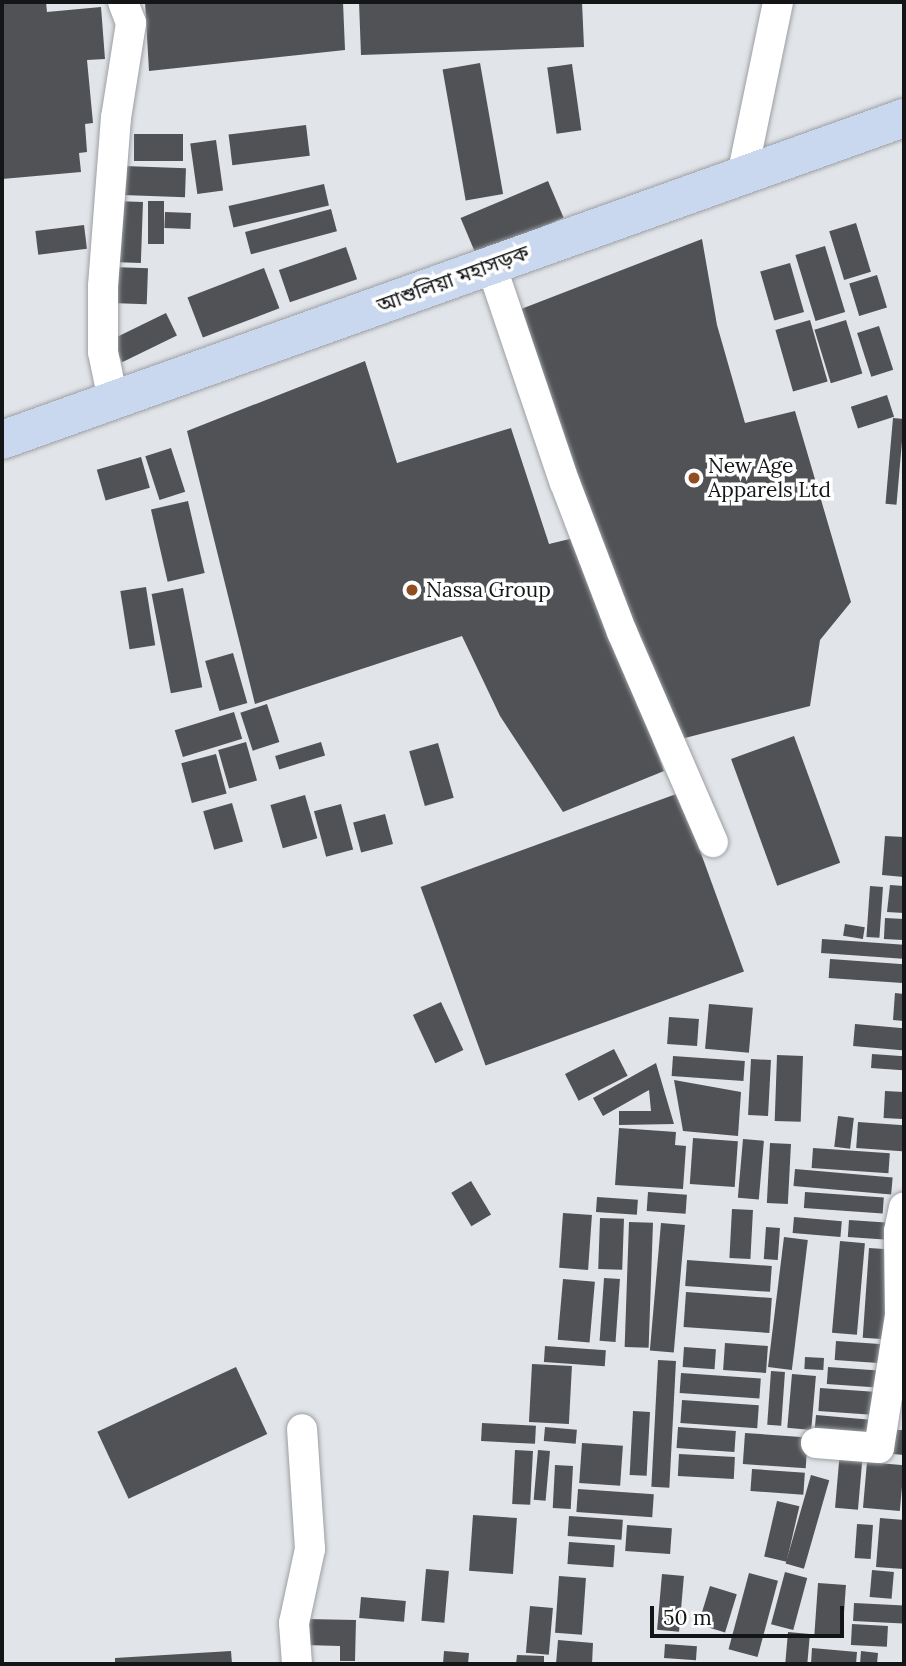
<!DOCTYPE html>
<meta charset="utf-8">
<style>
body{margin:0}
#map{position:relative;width:906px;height:1666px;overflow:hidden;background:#e1e4e8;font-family:Lora,"Noto Sans Bengali",serif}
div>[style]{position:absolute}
.building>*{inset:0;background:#505256;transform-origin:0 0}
.roads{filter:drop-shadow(0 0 2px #9c9fa3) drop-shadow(0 0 2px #9c9fa3)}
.minor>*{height:30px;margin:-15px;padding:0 15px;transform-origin:15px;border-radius:15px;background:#fff}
.highway>*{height:38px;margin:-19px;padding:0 19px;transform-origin:19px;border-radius:19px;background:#c9d8ee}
.dots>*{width:19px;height:19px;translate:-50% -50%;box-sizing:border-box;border:4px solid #fff;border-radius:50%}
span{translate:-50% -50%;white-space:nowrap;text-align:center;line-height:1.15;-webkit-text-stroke:7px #fff;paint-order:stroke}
.street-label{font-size:21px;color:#141517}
.poi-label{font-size:21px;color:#141517}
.left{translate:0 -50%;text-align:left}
.frame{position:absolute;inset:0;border:4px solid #141517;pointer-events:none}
.scale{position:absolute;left:650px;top:1606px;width:194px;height:32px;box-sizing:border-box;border:4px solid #141517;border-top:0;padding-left:9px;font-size:21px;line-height:24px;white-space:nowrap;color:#141517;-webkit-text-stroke:5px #fff;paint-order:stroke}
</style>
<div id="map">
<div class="building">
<div style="clip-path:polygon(2px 2px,46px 2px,47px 12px,101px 7px,105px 59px,87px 60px,93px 123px,85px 124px,87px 152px,79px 153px,81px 172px,2px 179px)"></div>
<div style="clip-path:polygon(145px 2px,343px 2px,345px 50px,149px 71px)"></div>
<div style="clip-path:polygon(359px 2px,582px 2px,584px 47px,361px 55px)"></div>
<div style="left:480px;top:63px;width:133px;height:38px;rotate:80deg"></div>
<div style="left:572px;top:64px;width:67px;height:25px;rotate:82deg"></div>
<div style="left:306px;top:125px;width:31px;height:78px;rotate:83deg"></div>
<div style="left:183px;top:134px;width:27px;height:49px;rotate:90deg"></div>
<div style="left:216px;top:140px;width:51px;height:26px;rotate:82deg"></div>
<div style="left:124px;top:166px;width:62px;height:29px;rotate:2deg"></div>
<div style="left:548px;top:181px;width:40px;height:95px;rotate:67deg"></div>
<div style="left:324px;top:184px;width:22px;height:98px;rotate:77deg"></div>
<div style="left:114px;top:201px;width:29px;height:61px;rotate:2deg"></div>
<div style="left:148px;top:201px;width:16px;height:43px"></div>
<div style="left:331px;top:209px;width:23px;height:89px;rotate:75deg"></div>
<div style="left:165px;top:212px;width:26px;height:16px;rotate:2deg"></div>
<div style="left:856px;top:223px;width:51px;height:28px;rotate:73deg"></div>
<div style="left:84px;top:225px;width:24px;height:49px;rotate:83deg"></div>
<div style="clip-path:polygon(702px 239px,717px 325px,745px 423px,795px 411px,851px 602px,820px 640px,810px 706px,677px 740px,516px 311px)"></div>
<div style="left:825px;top:246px;width:69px;height:31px;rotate:73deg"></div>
<div style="left:346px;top:247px;width:34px;height:71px;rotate:71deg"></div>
<div style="left:790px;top:263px;width:51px;height:31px;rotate:74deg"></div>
<div style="left:112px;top:267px;width:36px;height:36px;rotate:2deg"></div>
<div style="left:264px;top:268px;width:43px;height:82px;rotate:69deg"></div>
<div style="left:877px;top:275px;width:34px;height:29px;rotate:73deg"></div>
<div style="left:166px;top:313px;width:25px;height:61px;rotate:64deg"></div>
<div style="left:810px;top:320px;width:64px;height:36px;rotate:74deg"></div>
<div style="left:846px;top:320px;width:56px;height:33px;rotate:73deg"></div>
<div style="left:879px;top:326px;width:46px;height:23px;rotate:72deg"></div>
<div style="clip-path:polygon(365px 361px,397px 463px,511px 428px,549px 544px,578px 537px,664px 771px,563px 812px,500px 716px,462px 636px,255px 704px,187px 431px)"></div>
<div style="left:887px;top:395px;width:23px;height:38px;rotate:72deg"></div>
<div style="left:893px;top:418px;width:11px;height:86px;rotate:5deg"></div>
<div style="left:171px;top:448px;width:46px;height:27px;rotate:72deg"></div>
<div style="left:141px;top:457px;width:32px;height:46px;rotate:74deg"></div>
<div style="left:188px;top:501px;width:74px;height:38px;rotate:77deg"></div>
<div style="left:146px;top:587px;width:59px;height:26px;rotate:81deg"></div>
<div style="left:183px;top:588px;width:101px;height:32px;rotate:79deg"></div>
<div style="left:233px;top:653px;width:52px;height:29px;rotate:74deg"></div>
<div style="left:267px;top:704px;width:40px;height:28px;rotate:72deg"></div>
<div style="left:234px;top:712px;width:28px;height:62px;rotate:73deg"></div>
<div style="left:794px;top:736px;width:135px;height:67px;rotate:70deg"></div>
<div style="left:246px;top:742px;width:40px;height:29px;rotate:74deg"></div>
<div style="left:321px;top:742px;width:14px;height:48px;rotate:73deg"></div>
<div style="left:438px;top:743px;width:57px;height:30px;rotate:74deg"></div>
<div style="left:216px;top:754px;width:41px;height:36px;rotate:75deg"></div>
<div style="left:679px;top:793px;width:190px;height:275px;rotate:70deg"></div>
<div style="left:305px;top:795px;width:45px;height:36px;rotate:74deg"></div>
<div style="left:232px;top:803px;width:40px;height:30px;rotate:74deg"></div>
<div style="left:341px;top:804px;width:47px;height:28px;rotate:75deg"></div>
<div style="left:385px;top:814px;width:31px;height:33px;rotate:75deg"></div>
<div style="clip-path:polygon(885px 836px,904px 837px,904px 877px,882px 875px)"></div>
<div style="clip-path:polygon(890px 885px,904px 886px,904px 913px,887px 912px)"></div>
<div style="left:870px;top:886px;width:13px;height:51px;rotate:4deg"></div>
<div style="left:885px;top:918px;width:19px;height:21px;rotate:3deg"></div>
<div style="left:845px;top:924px;width:20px;height:12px;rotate:9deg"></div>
<div style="left:822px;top:939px;width:82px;height:14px;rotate:4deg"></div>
<div style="left:830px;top:959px;width:74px;height:19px;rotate:4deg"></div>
<div style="clip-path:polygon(895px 993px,904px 994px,904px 1021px,893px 1020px)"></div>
<div style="left:441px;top:1002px;width:53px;height:31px;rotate:65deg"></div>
<div style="left:709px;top:1004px;width:44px;height:45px;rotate:5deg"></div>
<div style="left:669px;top:1017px;width:30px;height:27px;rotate:4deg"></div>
<div style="left:855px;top:1024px;width:49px;height:22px;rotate:5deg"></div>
<div style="left:614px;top:1049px;width:30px;height:55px;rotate:63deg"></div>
<div style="left:872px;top:1054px;width:32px;height:14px;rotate:4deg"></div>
<div style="left:777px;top:1055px;width:26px;height:66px;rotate:2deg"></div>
<div style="left:673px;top:1056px;width:72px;height:20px;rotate:4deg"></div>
<div style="left:751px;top:1059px;width:20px;height:56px;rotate:3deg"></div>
<div style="clip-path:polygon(656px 1063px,674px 1124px,619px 1125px,619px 1111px,651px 1111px,649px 1090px,603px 1116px,593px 1098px)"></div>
<div style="clip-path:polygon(674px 1080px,741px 1092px,738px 1136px,683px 1131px)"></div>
<div style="left:885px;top:1091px;width:19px;height:27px;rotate:3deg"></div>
<div style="left:838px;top:1116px;width:16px;height:31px;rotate:7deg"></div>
<div style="left:858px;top:1122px;width:46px;height:26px;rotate:4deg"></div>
<div style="clip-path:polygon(619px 1128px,676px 1132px,675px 1145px,686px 1146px,683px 1189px,615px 1185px)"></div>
<div style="left:693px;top:1138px;width:45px;height:46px;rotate:4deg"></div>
<div style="left:743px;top:1139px;width:21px;height:59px;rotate:5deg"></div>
<div style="left:770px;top:1143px;width:21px;height:60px;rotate:3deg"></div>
<div style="left:813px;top:1148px;width:77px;height:20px;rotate:4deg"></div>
<div style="left:795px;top:1169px;width:98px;height:17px;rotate:5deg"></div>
<div style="left:471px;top:1181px;width:39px;height:23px;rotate:59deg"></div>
<div style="left:648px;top:1192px;width:39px;height:19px;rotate:4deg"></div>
<div style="left:805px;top:1192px;width:79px;height:16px;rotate:4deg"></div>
<div style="left:597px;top:1197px;width:41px;height:15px;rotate:4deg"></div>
<div style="left:732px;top:1209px;width:21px;height:49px;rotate:3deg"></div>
<div style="left:563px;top:1213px;width:29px;height:55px;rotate:4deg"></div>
<div style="left:794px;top:1217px;width:48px;height:16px;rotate:5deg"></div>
<div style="left:600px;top:1218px;width:24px;height:51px;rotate:2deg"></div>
<div style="left:849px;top:1220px;width:40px;height:17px;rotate:4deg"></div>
<div style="left:629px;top:1222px;width:24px;height:125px;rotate:2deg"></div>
<div style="left:661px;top:1223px;width:24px;height:128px;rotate:5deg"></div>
<div style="left:766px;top:1227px;width:14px;height:32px;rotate:4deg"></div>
<div style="left:784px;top:1237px;width:24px;height:131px;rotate:7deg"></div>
<div style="left:840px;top:1241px;width:25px;height:92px;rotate:5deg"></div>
<div style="left:869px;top:1248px;width:30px;height:90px;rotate:4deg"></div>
<div style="left:687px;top:1260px;width:85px;height:26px;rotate:4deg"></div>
<div style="left:604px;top:1278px;width:16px;height:63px;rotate:4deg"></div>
<div style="left:563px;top:1279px;width:32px;height:61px;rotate:5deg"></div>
<div style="left:686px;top:1292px;width:86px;height:35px;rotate:4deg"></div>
<div style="left:836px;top:1341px;width:58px;height:19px;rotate:4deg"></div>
<div style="left:725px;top:1343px;width:43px;height:27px;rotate:4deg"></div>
<div style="left:545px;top:1346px;width:61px;height:16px;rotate:4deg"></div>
<div style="left:684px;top:1347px;width:32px;height:20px;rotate:4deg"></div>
<div style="left:805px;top:1357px;width:19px;height:12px;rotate:3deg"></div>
<div style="left:658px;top:1360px;width:18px;height:127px;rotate:3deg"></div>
<div style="left:532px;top:1364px;width:40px;height:58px;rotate:3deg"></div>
<div style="left:236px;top:1367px;width:74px;height:153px;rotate:65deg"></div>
<div style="left:828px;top:1367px;width:61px;height:17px;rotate:4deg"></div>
<div style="left:771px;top:1371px;width:14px;height:54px;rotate:4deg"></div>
<div style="left:681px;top:1373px;width:80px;height:20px;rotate:4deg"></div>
<div style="left:792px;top:1374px;width:24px;height:54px;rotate:5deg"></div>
<div style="left:820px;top:1388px;width:64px;height:23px;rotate:4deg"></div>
<div style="left:682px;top:1400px;width:77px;height:23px;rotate:4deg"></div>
<div style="left:633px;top:1411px;width:17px;height:64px;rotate:3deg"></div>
<div style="left:816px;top:1415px;width:63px;height:23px;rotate:5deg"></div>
<div style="left:482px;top:1423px;width:54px;height:18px;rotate:3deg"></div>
<div style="left:545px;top:1427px;width:32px;height:14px;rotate:5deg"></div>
<div style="left:678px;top:1427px;width:58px;height:21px;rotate:4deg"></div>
<div style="clip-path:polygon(895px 1430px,904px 1430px,904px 1455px,893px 1454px)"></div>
<div style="left:745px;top:1433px;width:63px;height:31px;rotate:4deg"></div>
<div style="left:582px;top:1443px;width:41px;height:40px;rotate:4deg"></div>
<div style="left:515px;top:1450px;width:18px;height:54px;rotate:3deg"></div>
<div style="left:538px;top:1450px;width:12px;height:50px;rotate:5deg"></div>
<div style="left:840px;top:1451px;width:23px;height:57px;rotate:5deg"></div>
<div style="left:679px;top:1454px;width:56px;height:22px;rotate:3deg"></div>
<div style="left:867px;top:1462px;width:37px;height:46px;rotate:5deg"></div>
<div style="left:555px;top:1465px;width:18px;height:43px;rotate:3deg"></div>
<div style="left:752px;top:1469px;width:53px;height:22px;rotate:4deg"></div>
<div style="left:811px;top:1475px;width:19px;height:92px;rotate:16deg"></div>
<div style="left:578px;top:1489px;width:76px;height:23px;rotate:4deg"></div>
<div style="left:777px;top:1501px;width:23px;height:57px;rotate:13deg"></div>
<div style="left:473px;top:1515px;width:44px;height:56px;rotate:4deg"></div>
<div style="left:569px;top:1516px;width:54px;height:20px;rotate:4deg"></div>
<div style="clip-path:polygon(880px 1518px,904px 1520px,904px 1569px,876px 1567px)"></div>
<div style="left:857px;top:1524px;width:16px;height:34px;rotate:4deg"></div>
<div style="left:627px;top:1525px;width:45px;height:26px;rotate:4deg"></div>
<div style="left:569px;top:1542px;width:46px;height:22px;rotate:4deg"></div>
<div style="left:426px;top:1569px;width:23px;height:52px;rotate:5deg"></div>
<div style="left:872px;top:1570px;width:22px;height:27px;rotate:5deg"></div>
<div style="left:785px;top:1572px;width:23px;height:54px;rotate:15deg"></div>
<div style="left:749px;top:1573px;width:30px;height:79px;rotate:15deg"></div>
<div style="left:662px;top:1574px;width:22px;height:56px;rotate:5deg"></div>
<div style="left:559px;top:1576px;width:27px;height:57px;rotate:4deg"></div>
<div style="left:818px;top:1583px;width:28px;height:53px;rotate:4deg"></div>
<div style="left:710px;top:1586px;width:28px;height:40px;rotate:17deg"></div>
<div style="left:361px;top:1597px;width:45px;height:21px;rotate:5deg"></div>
<div style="left:854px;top:1603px;width:50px;height:18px;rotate:3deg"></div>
<div style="left:530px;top:1606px;width:23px;height:47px;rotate:5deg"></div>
<div style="clip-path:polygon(306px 1619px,356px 1620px,355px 1661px,340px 1661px,340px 1646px,305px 1645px)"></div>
<div style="left:852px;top:1624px;width:36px;height:21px;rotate:3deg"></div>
<div style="left:788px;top:1632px;width:22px;height:31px;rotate:5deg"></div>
<div style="clip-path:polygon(558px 1640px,593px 1643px,592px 1664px,556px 1664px)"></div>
<div style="left:665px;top:1644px;width:32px;height:14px;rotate:4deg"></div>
<div style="clip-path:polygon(812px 1648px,857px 1652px,856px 1664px,811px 1664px)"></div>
<div style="clip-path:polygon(231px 1651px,232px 1664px,115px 1664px,115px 1658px)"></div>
<div style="clip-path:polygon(444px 1651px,469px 1653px,468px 1664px,443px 1664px)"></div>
<div style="clip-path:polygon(861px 1651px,878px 1653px,877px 1664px,860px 1664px)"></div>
<div style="clip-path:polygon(517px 1655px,544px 1656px,544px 1664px,516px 1664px)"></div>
</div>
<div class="roads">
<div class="minor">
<div style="left:742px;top:176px;width:178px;rotate:-78.3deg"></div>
<div style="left:491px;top:265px;width:230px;rotate:71.3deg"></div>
<div style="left:565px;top:483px;width:160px;rotate:69.1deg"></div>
<div style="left:622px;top:632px;width:229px;rotate:66.6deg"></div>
<div style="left:113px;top:400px;width:49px;rotate:-101.8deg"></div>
<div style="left:103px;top:352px;width:66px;rotate:-90deg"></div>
<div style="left:103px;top:286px;width:169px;rotate:-85.6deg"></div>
<div style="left:116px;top:118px;width:96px;rotate:-81deg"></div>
<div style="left:131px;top:23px;width:22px;rotate:-111deg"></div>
<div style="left:816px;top:1443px;width:63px;rotate:4.5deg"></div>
<div style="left:879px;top:1448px;width:134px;rotate:-81deg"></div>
<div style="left:900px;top:1316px;width:85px;rotate:-90.7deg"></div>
<div style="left:899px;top:1231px;width:24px;rotate:-78deg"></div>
<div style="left:297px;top:1664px;width:41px;rotate:-94.2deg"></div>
<div style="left:294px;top:1623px;width:76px;rotate:-77.8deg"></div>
<div style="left:310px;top:1549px;width:120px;rotate:-93.8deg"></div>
</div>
<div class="highway">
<div style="left:2px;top:440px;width:958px;rotate:-19.65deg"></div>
</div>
</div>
<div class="dots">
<div style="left:694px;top:478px;background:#914d1f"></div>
<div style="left:412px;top:590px;background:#914d1f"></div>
</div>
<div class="street-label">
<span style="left:453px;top:279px;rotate:-20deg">আশুলিয়া মহাসড়ক</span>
</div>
<div class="poi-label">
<span class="left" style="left:708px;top:478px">New Age<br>Apparels Ltd</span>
<span class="left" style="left:426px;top:590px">Nassa Group</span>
</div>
<div class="frame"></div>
<div class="scale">50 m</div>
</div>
